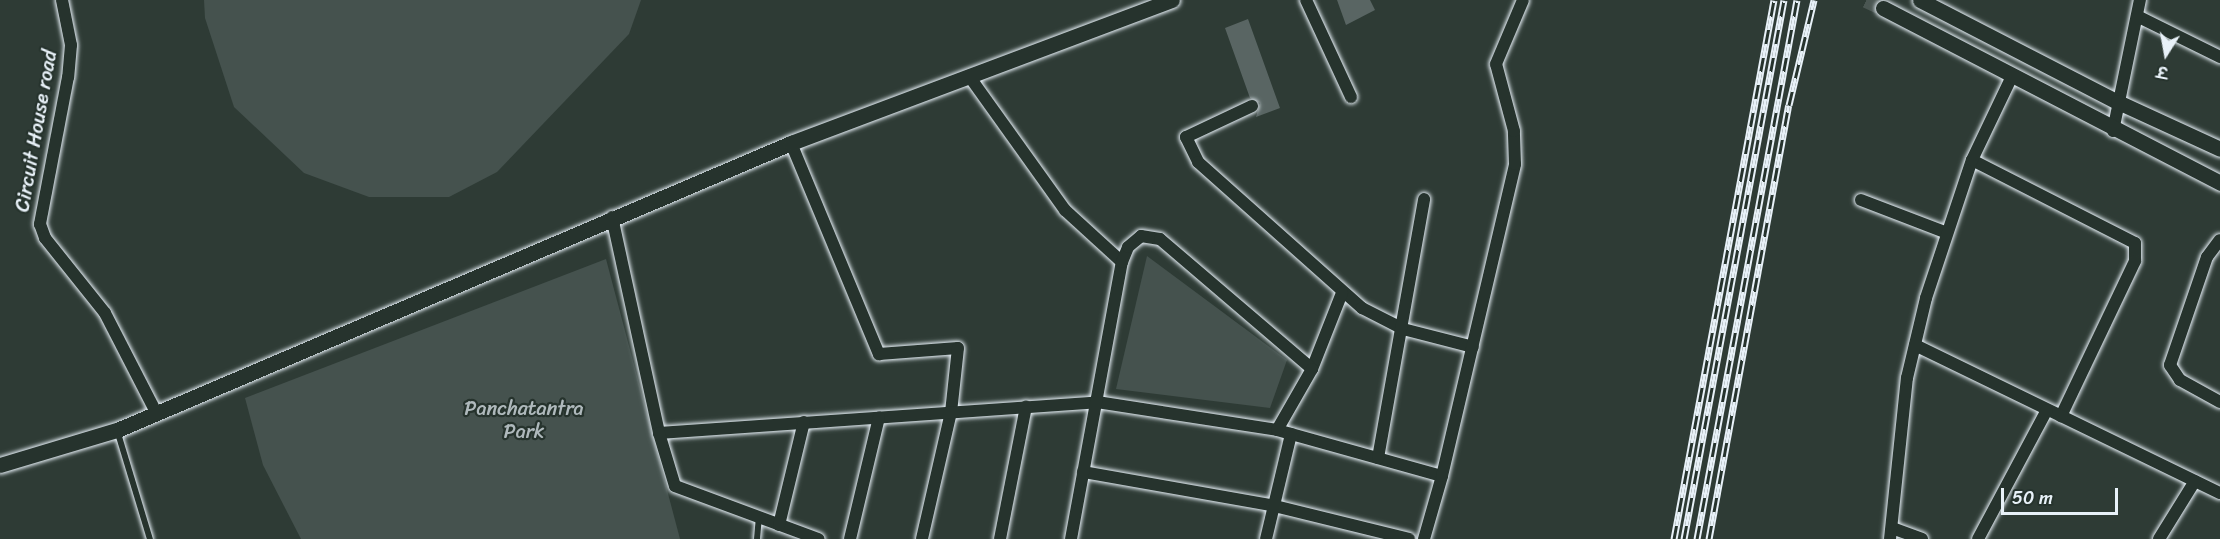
<!DOCTYPE html>
<meta charset="utf-8">
<style>
body{margin:0}
#map{position:relative;width:2220px;height:539px;overflow:hidden;background:#2e3b35;font-family:Sriracha,"Playpen Sans Deva",sans-serif}
div>[style]{position:absolute}
.green>*{inset:0;background:#45524e}
.building>*{inset:0;background:#596563}
.tertiary-tunnel>*{height:15px;margin-top:-7.5px;transform-origin:0;background:repeating-linear-gradient(90deg,#4a5652 0 15px,transparent 0 23px)}
.roads{filter:drop-shadow(0 0 2px #e8f1f8) drop-shadow(0 0 2px #e8f1f8)}
.service>*{height:6px;margin:-3px;padding:0 3px;transform-origin:3px;border-radius:3px;background:#26332d}
.minor>*{height:12px;margin:-6px;padding:0 6px;transform-origin:6px;border-radius:6px;background:#26332d}
.tertiary>*{height:15px;margin:-7.5px;padding:0 7.5px;transform-origin:7.5px;border-radius:7.5px;background:#26332d}
.rail>*{height:7px;margin-top:-3.5px;transform-origin:0;background:repeating-linear-gradient(90deg,#26332d 0 14px,#e8f1f8 0 28px);box-sizing:border-box;border-block:2px solid #e8f1f8}
span{translate:-50% -50%;white-space:nowrap;text-align:center;line-height:1.15;-webkit-text-stroke:4.5px #26332d;paint-order:stroke}
.street-label{font-size:20px;color:#e8f1f8}
.park-label{font-size:20px;color:#afb9bc}
.north{position:absolute;left:2136px;top:24px;width:60px;height:60px;-webkit-text-stroke:4px #26332d;paint-order:stroke;rotate:191deg;font-size:16px;font-weight:700;line-height:24px;text-align:center;color:#e8f1f8}
.north::after{content:'';display:block;margin:auto;width:21px;height:27px;background:#e8f1f8;clip-path:polygon(50% 0,100% 100%,50% 72%,0 100%)}
.scale{position:absolute;left:2001px;top:488px;width:117px;height:27px;box-sizing:border-box;border:3px solid #e8f1f8;border-top:0;padding-left:8px;font-size:18px;line-height:21px;white-space:nowrap;color:#e8f1f8;-webkit-text-stroke:4px #26332d;paint-order:stroke}
</style>
<div id="map">
<div class="green">
<div style="clip-path:polygon(204px 0,641px 0,629px 34px,497px 172px,449px 197px,369px 197px,304px 173px,234px 107px,205px 18px)"></div>
<div style="clip-path:polygon(1147px 256px,1287px 360px,1270px 408px,1116px 389px)"></div>
<div style="clip-path:polygon(606px 259px,680px 539px,301px 539px,263px 465px,245px 398px)"></div>
</div>
<div class="building">
<div style="clip-path:polygon(1337px 0,1370px 0,1375px 10px,1346px 25px)"></div>
<div style="clip-path:polygon(1248px 19px,1280px 108px,1256px 117px,1260px 103px,1250px 98px,1225px 28px)"></div>
</div>
<div class="tertiary-tunnel">
<div style="left:1866px;top:0;width:19px;rotate:25deg"></div>
</div>
<div class="roads">
<div class="service">
<div style="left:117px;top:430px;width:114px;rotate:73.2deg"></div>
<div style="left:757px;top:539px;width:22px;rotate:-85deg"></div>
</div>
<div class="minor">
<div style="left:62px;top:0;width:46px;rotate:78.7deg"></div>
<div style="left:71px;top:45px;width:32px;rotate:95deg"></div>
<div style="left:68px;top:77px;width:150px;rotate:100.8deg"></div>
<div style="left:40px;top:224px;width:15px;rotate:70deg"></div>
<div style="left:45px;top:238px;width:96px;rotate:51.3deg"></div>
<div style="left:105px;top:313px;width:114px;rotate:62.8deg"></div>
<div style="left:1306px;top:0;width:107px;rotate:65.1deg"></div>
<div style="left:2137px;top:16px;width:93px;rotate:26.3deg"></div>
<div style="left:969px;top:76px;width:165px;rotate:54.4deg"></div>
<div style="left:1065px;top:210px;width:77px;rotate:42.4deg"></div>
<div style="left:1252px;top:106px;width:73px;rotate:154.8deg"></div>
<div style="left:1186px;top:137px;width:28px;rotate:64deg"></div>
<div style="left:1198px;top:162px;width:220px;rotate:41.7deg"></div>
<div style="left:1362px;top:308px;width:46px;rotate:27.1deg"></div>
<div style="left:1403px;top:329px;width:72px;rotate:14.4deg"></div>
<div style="left:2113px;top:131px;width:134px;rotate:-78.4deg"></div>
<div style="left:791px;top:143px;width:229px;rotate:67.4deg"></div>
<div style="left:879px;top:354px;width:79px;rotate:-4.3deg"></div>
<div style="left:958px;top:348px;width:64px;rotate:96.2deg"></div>
<div style="left:951px;top:412px;width:130px;rotate:102.9deg"></div>
<div style="left:1972px;top:160px;width:183px;rotate:27deg"></div>
<div style="left:2135px;top:243px;width:18px;rotate:90deg"></div>
<div style="left:2135px;top:261px;width:172px;rotate:115.5deg"></div>
<div style="left:1861px;top:200px;width:92px;rotate:21deg"></div>
<div style="left:612px;top:217px;width:221px;rotate:77.7deg"></div>
<div style="left:659px;top:433px;width:439px;rotate:-4deg"></div>
<div style="left:1097px;top:402px;width:182px;rotate:8.8deg"></div>
<div style="left:1277px;top:430px;width:171px;rotate:15.6deg"></div>
<div style="left:1442px;top:476px;width:66px;rotate:105.9deg"></div>
<div style="left:1915px;top:345px;width:339px;rotate:25.9deg"></div>
<div style="left:1312px;top:369px;width:82px;rotate:-68.5deg"></div>
<div style="left:2220px;top:402px;width:46px;rotate:-151.2deg"></div>
<div style="left:2180px;top:380px;width:18px;rotate:-124deg"></div>
<div style="left:2170px;top:365px;width:114px;rotate:-71.1deg"></div>
<div style="left:2207px;top:257px;width:21px;rotate:-53deg"></div>
<div style="left:659px;top:433px;width:55px;rotate:73.2deg"></div>
<div style="left:675px;top:486px;width:153px;rotate:20.3deg"></div>
<div style="left:1378px;top:458px;width:263px;rotate:-79.9deg"></div>
<div style="left:1083px;top:472px;width:195px;rotate:10deg"></div>
<div style="left:1275px;top:506px;width:138px;rotate:13.8deg"></div>
<div style="left:1442px;top:476px;width:320px;rotate:-76.8deg"></div>
<div style="left:1515px;top:164px;width:33px;rotate:-92deg"></div>
<div style="left:1514px;top:131px;width:69px;rotate:-105deg"></div>
<div style="left:1496px;top:64px;width:69px;rotate:-67.1deg"></div>
<div style="left:779px;top:525px;width:106px;rotate:-76.4deg"></div>
<div style="left:1892px;top:528px;width:32px;rotate:20deg"></div>
<div style="left:850px;top:539px;width:125px;rotate:-76.6deg"></div>
<div style="left:1000px;top:539px;width:135px;rotate:-78.9deg"></div>
<div style="left:1071px;top:539px;width:282px;rotate:-79.6deg"></div>
<div style="left:1122px;top:262px;width:16px;rotate:-68deg"></div>
<div style="left:1128px;top:247px;width:17px;rotate:-40deg"></div>
<div style="left:1141px;top:236px;width:19px;rotate:9deg"></div>
<div style="left:1160px;top:239px;width:200px;rotate:40.5deg"></div>
<div style="left:1312px;top:369px;width:70px;rotate:119.8deg"></div>
<div style="left:1266px;top:539px;width:108px;rotate:-76.6deg"></div>
<div style="left:1890px;top:539px;width:162px;rotate:-84deg"></div>
<div style="left:1907px;top:378px;width:82px;rotate:-76.6deg"></div>
<div style="left:1926px;top:298px;width:145px;rotate:-71.6deg"></div>
<div style="left:1972px;top:160px;width:93px;rotate:-64.5deg"></div>
<div style="left:1978px;top:539px;width:146px;rotate:-61.9deg"></div>
<div style="left:2159px;top:539px;width:68px;rotate:-58.2deg"></div>
</div>
<div class="tertiary">
<div style="left:1920px;top:0;width:223px;rotate:27.3deg"></div>
<div style="left:2118px;top:102px;width:112px;rotate:24.7deg"></div>
<div style="left:1883px;top:8px;width:380px;rotate:27.4deg"></div>
<div style="left:0;top:465px;width:122px;rotate:-16.7deg"></div>
<div style="left:117px;top:430px;width:733px;rotate:-23.07deg"></div>
<div style="left:791px;top:143px;width:407px;rotate:-20.6deg"></div>
</div>
</div>
<div class="rail">
<div style="left:1674px;top:539px;width:548px;rotate:-79.49deg"></div>
<div style="left:1684px;top:539px;width:548px;rotate:-79.49deg"></div>
<div style="left:1697px;top:539px;width:548px;rotate:-79.49deg"></div>
<div style="left:1709px;top:539px;width:441px;rotate:-79.6deg"></div>
<div style="left:1789px;top:105px;width:108px;rotate:-76.6deg"></div>
</div>
<div class="street-label">
<span style="left:36px;top:131px;rotate:-80deg">Circuit House road</span>
</div>
<div class="park-label">
<span style="left:524px;top:420px">Panchatantra<br>Park</span>
</div>
<div class="north">उ</div>
<div class="scale">50 m</div>
</div>
